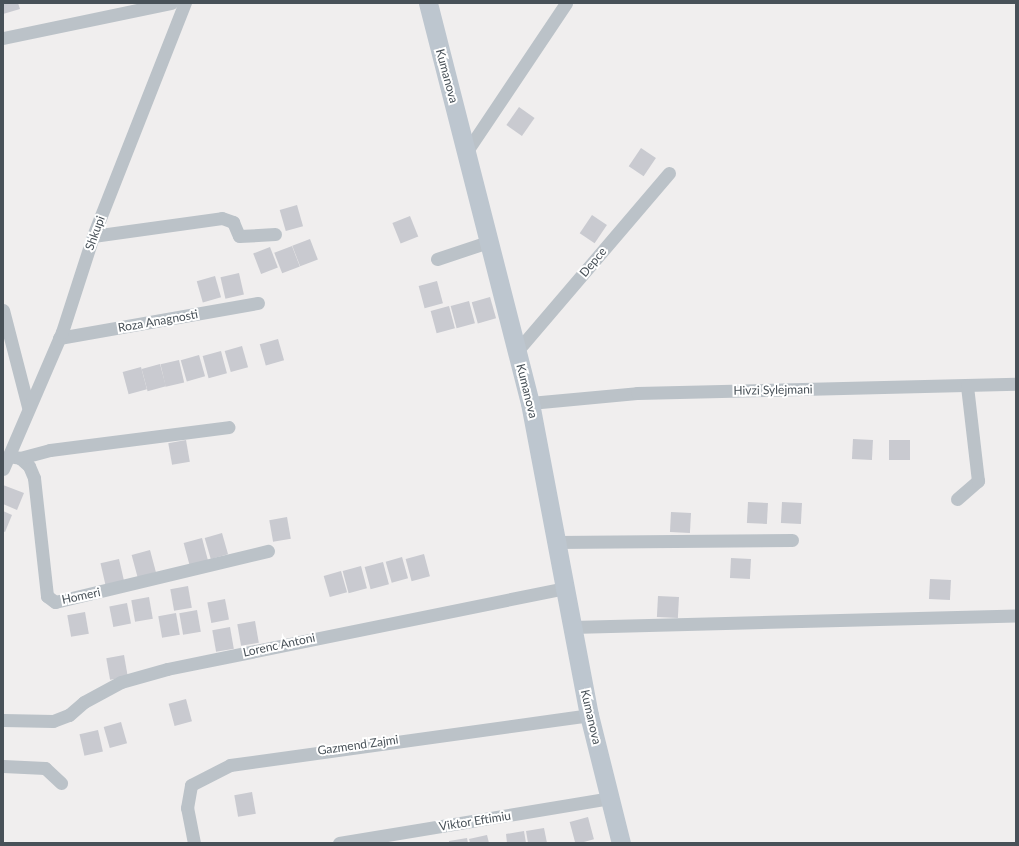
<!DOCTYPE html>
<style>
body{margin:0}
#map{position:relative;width:1019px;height:846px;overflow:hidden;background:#f0eeee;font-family:Lato,sans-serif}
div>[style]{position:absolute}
.building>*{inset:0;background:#c9cad0;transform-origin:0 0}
.street>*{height:13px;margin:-6.5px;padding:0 6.5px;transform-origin:6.5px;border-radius:6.5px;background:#bbc2c8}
.secondary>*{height:19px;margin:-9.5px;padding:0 9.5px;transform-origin:9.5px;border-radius:9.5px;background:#bdc6cf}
span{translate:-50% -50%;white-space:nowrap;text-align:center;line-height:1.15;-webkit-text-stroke:4px #fff;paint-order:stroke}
.street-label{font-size:12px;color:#485158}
.frame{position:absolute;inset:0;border:4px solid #485158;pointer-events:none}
</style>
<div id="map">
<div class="building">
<div style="clip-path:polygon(3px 3px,18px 3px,20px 9px,3px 14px)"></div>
<div style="left:519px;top:107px;width:19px;height:22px;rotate:35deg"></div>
<div style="left:641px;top:148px;width:18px;height:22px;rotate:34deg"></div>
<div style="left:297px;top:205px;width:22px;height:18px;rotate:74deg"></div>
<div style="left:592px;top:215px;width:18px;height:22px;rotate:34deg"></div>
<div style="left:410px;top:216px;width:22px;height:19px;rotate:68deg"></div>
<div style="left:310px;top:239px;width:22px;height:19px;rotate:69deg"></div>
<div style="left:292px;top:246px;width:22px;height:19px;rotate:69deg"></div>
<div style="left:270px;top:247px;width:22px;height:18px;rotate:69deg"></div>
<div style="left:239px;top:273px;width:22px;height:19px;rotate:77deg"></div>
<div style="left:215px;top:276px;width:22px;height:19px;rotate:74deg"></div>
<div style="left:437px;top:281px;width:23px;height:19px;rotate:75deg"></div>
<div style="left:490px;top:297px;width:22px;height:19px;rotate:74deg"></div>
<div style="left:469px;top:301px;width:23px;height:19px;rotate:75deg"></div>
<div style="left:449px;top:306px;width:23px;height:19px;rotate:75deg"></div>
<div style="left:278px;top:339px;width:22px;height:19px;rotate:74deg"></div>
<div style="left:242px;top:346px;width:22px;height:18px;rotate:74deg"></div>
<div style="left:221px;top:351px;width:23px;height:19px;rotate:75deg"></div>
<div style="left:199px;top:355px;width:22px;height:19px;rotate:74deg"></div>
<div style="left:179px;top:360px;width:23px;height:19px;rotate:77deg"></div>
<div style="left:160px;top:364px;width:23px;height:19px;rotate:75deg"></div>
<div style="left:141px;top:367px;width:23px;height:19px;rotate:75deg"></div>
<div style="left:853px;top:439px;width:20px;height:20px;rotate:3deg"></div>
<div style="left:186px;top:440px;width:22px;height:18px;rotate:80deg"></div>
<div style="left:889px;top:440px;width:21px;height:20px"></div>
<div style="clip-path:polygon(3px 485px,24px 493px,17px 510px,3px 504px)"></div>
<div style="left:748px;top:502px;width:20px;height:21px;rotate:3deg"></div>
<div style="left:782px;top:502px;width:20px;height:21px;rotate:3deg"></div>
<div style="clip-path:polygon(3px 511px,12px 515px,5px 532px,3px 531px)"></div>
<div style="left:671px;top:512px;width:20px;height:20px;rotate:3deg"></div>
<div style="left:287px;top:517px;width:22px;height:18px;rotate:80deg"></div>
<div style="left:222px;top:533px;width:22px;height:18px;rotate:74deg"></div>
<div style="left:202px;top:538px;width:23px;height:19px;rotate:75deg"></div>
<div style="left:150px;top:550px;width:23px;height:19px;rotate:75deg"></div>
<div style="left:424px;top:554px;width:23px;height:19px;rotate:75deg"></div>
<div style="left:402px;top:557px;width:22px;height:17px;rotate:74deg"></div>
<div style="left:731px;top:558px;width:20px;height:20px;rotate:3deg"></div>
<div style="left:119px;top:559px;width:22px;height:19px;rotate:77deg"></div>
<div style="left:383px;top:562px;width:23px;height:19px;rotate:75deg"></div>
<div style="left:361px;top:566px;width:23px;height:19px;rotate:75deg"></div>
<div style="left:341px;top:571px;width:22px;height:18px;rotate:74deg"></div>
<div style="left:930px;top:579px;width:21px;height:20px;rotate:3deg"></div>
<div style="left:188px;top:586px;width:22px;height:18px;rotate:80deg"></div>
<div style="left:658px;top:596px;width:21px;height:21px;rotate:3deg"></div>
<div style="left:149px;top:597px;width:22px;height:18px;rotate:80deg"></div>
<div style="left:225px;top:599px;width:21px;height:18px;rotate:79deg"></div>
<div style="left:127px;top:603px;width:21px;height:18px;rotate:79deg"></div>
<div style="left:197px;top:610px;width:22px;height:18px;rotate:80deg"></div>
<div style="left:85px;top:612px;width:22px;height:18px;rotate:80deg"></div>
<div style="left:176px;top:613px;width:22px;height:18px;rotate:80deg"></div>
<div style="left:255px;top:621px;width:22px;height:18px;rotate:80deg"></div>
<div style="left:230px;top:627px;width:22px;height:18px;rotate:80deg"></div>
<div style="left:124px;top:655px;width:22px;height:18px;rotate:80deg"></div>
<div style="left:186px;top:699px;width:23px;height:18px;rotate:75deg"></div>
<div style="left:121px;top:722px;width:22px;height:18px;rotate:74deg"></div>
<div style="left:98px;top:730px;width:22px;height:19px;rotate:77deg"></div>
<div style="left:252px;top:792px;width:22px;height:18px;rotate:80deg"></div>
<div style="left:588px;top:817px;width:23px;height:19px;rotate:75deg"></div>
<div style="clip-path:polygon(544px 828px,547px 843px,528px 843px,526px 831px)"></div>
<div style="clip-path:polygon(524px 831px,526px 843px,507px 843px,506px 834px)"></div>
<div style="clip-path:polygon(487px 835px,489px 843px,470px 843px,469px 839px)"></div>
<div style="clip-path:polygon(467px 838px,468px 843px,449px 843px,449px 841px)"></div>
</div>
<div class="street">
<div style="left:3px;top:38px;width:172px;rotate:-11.8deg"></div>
<div style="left:467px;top:151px;width:178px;rotate:-56.2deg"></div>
<div style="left:93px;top:236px;width:130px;rotate:-7.9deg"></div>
<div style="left:222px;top:218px;width:12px;rotate:20deg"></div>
<div style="left:233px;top:222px;width:15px;rotate:67deg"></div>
<div style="left:239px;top:236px;width:36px;rotate:-3deg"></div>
<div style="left:437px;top:259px;width:57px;rotate:-18.4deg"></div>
<div style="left:3px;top:310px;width:100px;rotate:75.5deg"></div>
<div style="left:59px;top:338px;width:202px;rotate:-10deg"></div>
<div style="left:517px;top:351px;width:234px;rotate:-49.5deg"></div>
<div style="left:530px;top:403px;width:107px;rotate:-5.3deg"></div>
<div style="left:637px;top:393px;width:379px;rotate:-1.4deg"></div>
<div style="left:9px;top:456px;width:11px;rotate:10deg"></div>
<div style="left:20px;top:458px;width:12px;rotate:42deg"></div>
<div style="left:29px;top:466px;width:13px;rotate:67deg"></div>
<div style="left:34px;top:478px;width:119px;rotate:83.7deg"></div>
<div style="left:47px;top:596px;width:10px;rotate:37deg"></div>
<div style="left:55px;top:602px;width:219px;rotate:-13.5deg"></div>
<div style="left:20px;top:458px;width:31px;rotate:-15deg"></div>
<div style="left:50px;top:450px;width:180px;rotate:-7.3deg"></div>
<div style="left:3px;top:469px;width:149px;rotate:-66.7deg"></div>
<div style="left:62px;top:332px;width:101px;rotate:-72.1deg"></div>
<div style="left:93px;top:236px;width:251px;rotate:-68.5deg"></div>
<div style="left:957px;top:499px;width:28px;rotate:-41deg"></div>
<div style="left:978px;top:481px;width:96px;rotate:-96.6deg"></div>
<div style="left:556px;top:542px;width:236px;rotate:-0.5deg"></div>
<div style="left:572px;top:627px;width:444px;rotate:-1.5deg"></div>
<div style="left:3px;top:720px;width:50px;rotate:1.1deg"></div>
<div style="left:53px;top:721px;width:17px;rotate:-21deg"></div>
<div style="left:69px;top:715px;width:20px;rotate:-41deg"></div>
<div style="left:84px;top:702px;width:42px;rotate:-28.4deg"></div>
<div style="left:121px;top:682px;width:48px;rotate:-15.8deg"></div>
<div style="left:167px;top:669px;width:406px;rotate:-11.5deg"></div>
<div style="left:3px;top:766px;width:42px;rotate:2.7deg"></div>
<div style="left:45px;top:768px;width:22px;rotate:43deg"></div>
<div style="left:194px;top:843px;width:36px;rotate:-101deg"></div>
<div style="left:187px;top:808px;width:23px;rotate:-80deg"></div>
<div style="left:191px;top:785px;width:44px;rotate:-27.1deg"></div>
<div style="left:230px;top:765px;width:362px;rotate:-7.9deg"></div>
<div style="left:339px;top:843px;width:276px;rotate:-9.4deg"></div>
</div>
<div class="secondary">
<div style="left:428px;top:3px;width:413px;rotate:75.7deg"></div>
<div style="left:530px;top:403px;width:318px;rotate:79.3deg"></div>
<div style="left:589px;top:715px;width:132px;rotate:76deg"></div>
</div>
<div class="street-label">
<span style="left:447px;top:76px;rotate:75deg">Kumanova</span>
<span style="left:95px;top:233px;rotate:-70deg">Shkupi</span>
<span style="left:593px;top:262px;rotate:-50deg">Depce</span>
<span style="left:158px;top:321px;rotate:-10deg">Roza Anagnosti</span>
<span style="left:773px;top:390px;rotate:-1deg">Hivzi Sylejmani</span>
<span style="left:527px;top:391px;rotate:76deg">Kumanova</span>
<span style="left:81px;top:596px;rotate:-12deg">Homeri</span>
<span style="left:279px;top:645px;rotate:-12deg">Lorenc Antoni</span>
<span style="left:591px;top:717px;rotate:77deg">Kumanova</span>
<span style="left:358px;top:745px;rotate:-8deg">Gazmend Zajmi</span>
<span style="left:475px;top:821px;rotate:-9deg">Viktor Eftimiu</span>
</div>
<div class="frame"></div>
</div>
